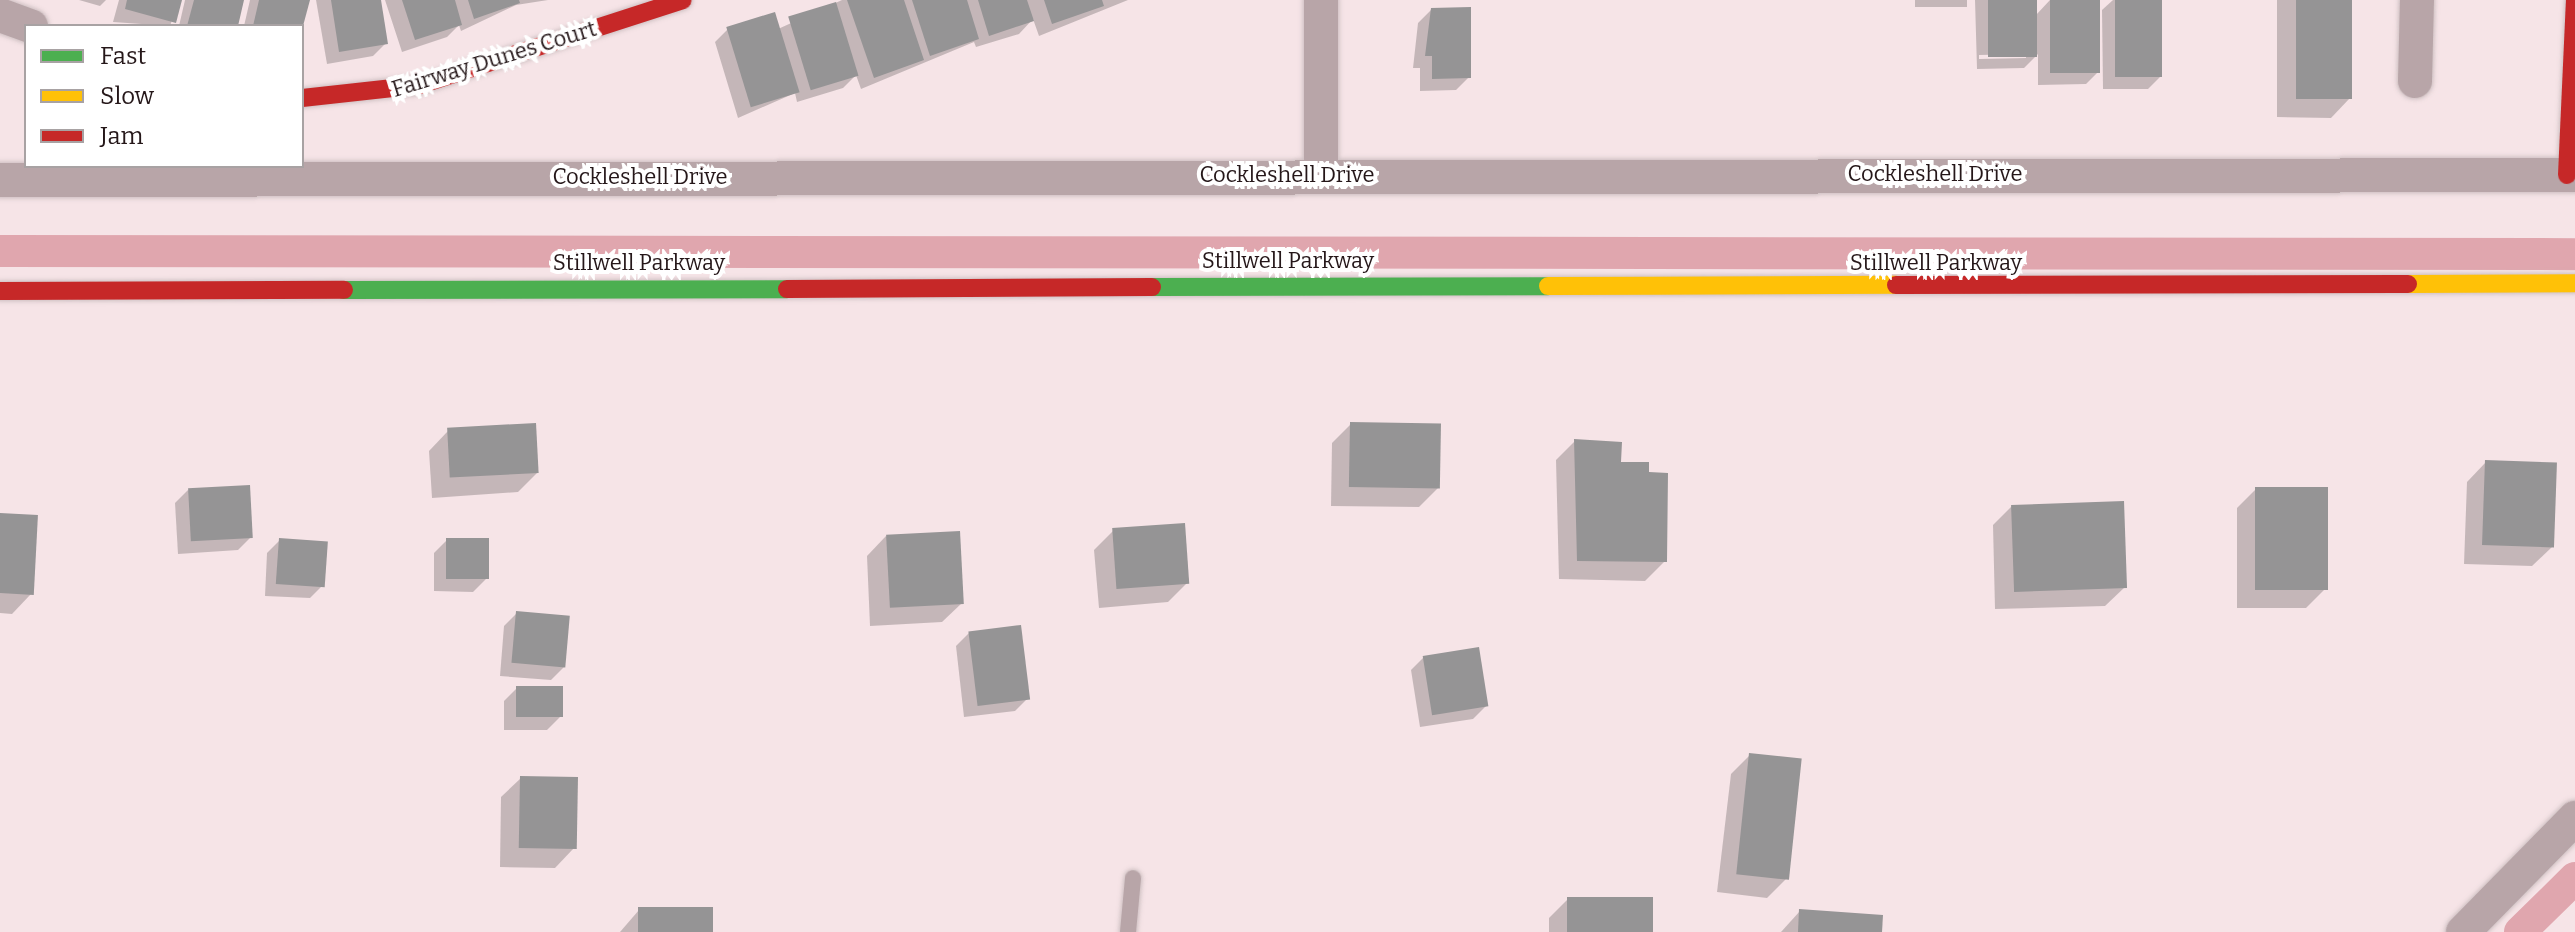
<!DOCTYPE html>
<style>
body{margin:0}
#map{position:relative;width:2575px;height:932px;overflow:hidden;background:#f6e4e7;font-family:Bitter,serif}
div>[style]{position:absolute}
.shadow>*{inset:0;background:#0003;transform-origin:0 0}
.canal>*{height:32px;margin:-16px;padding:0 16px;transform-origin:16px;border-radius:16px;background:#e0a6ae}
.building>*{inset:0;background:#959495;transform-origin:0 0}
.roads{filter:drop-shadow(0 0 2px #cfc1c3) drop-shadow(0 0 2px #cfc1c3)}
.lane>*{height:16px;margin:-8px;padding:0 8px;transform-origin:8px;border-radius:8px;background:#b8a5a8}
.street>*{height:34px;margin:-17px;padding:0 17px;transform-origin:17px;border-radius:17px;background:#b8a5a8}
.fast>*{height:18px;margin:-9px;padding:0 9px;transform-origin:9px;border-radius:9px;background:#4caf50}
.slow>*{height:18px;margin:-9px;padding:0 9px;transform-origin:9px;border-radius:9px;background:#ffc107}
.jam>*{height:18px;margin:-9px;padding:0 9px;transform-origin:9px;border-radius:9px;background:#c62828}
span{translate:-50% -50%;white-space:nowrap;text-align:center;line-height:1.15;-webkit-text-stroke:8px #fff;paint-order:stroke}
.street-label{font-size:22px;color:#251719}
.legend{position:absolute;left:24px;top:24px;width:280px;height:144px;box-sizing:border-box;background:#fff;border:2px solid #a8a2a3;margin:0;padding:10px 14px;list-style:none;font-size:24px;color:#251719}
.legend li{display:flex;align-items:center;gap:16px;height:40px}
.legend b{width:40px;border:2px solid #a8a2a3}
</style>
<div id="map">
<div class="shadow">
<div style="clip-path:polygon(79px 0,106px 0,100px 6px)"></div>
<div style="clip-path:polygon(119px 0,179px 0,170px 26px,113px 22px)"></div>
<div style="clip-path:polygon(185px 0,242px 0,236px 26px,179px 26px)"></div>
<div style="clip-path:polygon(250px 0,307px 0,301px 26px,244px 26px)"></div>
<div style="clip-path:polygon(316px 0,379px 0,386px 43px,373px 56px,327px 64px)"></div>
<div style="clip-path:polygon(385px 0,548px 0,516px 5px,461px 31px,459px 25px,447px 37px,402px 52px)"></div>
<div style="clip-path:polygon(842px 0,1128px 0,1039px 36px,1033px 19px,1019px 34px,976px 47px,974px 42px,861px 89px,856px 75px,843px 88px,797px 102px,795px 93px,738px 118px,715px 42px,728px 29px,778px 29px)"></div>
<div style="left:1915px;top:0;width:52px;height:7px"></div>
<div style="clip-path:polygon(evenodd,1975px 0,2035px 0,2036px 15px,2050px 0,2098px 0,2099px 71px,2086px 84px,2038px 85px,2038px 54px,2024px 68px,1977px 69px,1975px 0,2026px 54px,2026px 58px,1979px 59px,1979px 55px,2026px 54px)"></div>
<div style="clip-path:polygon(2113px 0,2160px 0,2161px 76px,2148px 89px,2103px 89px,2102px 10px)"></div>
<div style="clip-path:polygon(2277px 0,2350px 0,2350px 98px,2331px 118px,2277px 117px)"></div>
<div style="clip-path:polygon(1431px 10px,1469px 77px,1456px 90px,1420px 91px,1420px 68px,1413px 68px,1418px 23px)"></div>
<div style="clip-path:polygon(1351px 424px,1438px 488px,1419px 507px,1331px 506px,1332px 443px)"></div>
<div style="clip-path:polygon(448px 431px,537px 473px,518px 492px,432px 498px,429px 451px)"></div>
<div style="clip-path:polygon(1575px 441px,1619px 465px,1665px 561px,1645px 581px,1559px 579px,1556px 460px)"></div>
<div style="clip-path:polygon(2486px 462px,2552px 547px,2532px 566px,2464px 564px,2467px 482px)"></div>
<div style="clip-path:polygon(2256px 489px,2325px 589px,2306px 608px,2237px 608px,2237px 508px)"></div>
<div style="clip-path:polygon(188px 490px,251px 537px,238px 550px,178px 554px,175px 503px)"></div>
<div style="clip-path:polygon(2012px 506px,2125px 587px,2105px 606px,1995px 609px,1993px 525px)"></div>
<div style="clip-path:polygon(0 515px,31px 594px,12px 614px,0 613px)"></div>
<div style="clip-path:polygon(1113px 531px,1187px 583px,1168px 602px,1099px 608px,1094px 550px)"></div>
<div style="clip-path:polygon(886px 536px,962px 603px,942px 622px,870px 626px,867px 556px)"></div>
<div style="clip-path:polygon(280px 540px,323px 585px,310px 598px,265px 596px,267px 553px)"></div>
<div style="clip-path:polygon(447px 540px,486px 579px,473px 592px,434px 591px,434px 553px)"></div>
<div style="clip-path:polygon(517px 613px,564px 667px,551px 680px,500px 676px,504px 626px)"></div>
<div style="clip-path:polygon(969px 633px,1028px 698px,1015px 711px,964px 717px,956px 646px)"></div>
<div style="clip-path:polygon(1424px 657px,1486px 706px,1473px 719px,1420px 727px,1411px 670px)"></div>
<div style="clip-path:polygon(517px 688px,560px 717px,547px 730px,504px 730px,504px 701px)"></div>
<div style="clip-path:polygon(1750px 755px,1786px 879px,1767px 898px,1717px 892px,1731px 774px)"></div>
<div style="clip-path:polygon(521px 778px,574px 848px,555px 868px,500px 867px,501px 797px)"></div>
<div style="clip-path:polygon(1568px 899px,1651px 932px,1549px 932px,1549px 918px)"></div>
<div style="clip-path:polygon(639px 910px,711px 932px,620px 932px)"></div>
<div style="clip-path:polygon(1800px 911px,1880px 932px,1781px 932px)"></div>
</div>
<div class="canal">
<div style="left:0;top:251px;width:2575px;rotate:0.07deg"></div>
<div style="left:2520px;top:932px;width:77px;rotate:-44.5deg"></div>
</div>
<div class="building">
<div style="clip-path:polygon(127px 0,182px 0,176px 23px,125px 9px)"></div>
<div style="clip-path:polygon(194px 0,244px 0,238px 26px,187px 26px)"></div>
<div style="clip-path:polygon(259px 0,310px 0,303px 26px,253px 26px)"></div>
<div style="clip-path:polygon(331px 0,381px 0,388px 44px,339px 52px)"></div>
<div style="clip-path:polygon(402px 0,455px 0,462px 25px,415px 40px)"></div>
<div style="clip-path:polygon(468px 0,519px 0,520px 3px,474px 19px)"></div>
<div style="clip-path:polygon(847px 0,904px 0,924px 60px,874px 78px)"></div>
<div style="clip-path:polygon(912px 0,967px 0,979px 39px,930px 56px)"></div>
<div style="clip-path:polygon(978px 0,1027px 0,1034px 21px,989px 36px)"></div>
<div style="clip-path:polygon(1044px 0,1102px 0,1104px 6px,1052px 24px)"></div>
<div style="left:1988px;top:0;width:49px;height:57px"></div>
<div style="left:2050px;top:0;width:50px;height:73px"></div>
<div style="left:2115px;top:0;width:47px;height:77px"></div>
<div style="left:2296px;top:0;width:56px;height:99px"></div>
<div style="left:836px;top:2px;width:77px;height:50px;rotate:73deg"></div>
<div style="clip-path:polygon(1471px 7px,1471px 78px,1432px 79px,1432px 56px,1425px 56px,1431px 8px)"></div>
<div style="left:775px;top:12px;width:84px;height:51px;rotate:73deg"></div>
<div style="left:1350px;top:422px;width:91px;height:65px;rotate:1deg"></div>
<div style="left:536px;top:423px;width:50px;height:89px;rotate:87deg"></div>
<div style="clip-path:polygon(1574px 439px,1622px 442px,1621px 462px,1649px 462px,1649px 472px,1668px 473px,1667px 562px,1577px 561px)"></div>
<div style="left:2485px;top:460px;width:72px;height:85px;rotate:2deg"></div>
<div style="left:250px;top:485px;width:53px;height:62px;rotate:87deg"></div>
<div style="left:2255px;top:487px;width:73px;height:103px"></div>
<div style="left:2124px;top:501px;width:87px;height:113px;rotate:88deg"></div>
<div style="left:0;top:513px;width:38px;height:80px;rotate:3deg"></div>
<div style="left:1185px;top:523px;width:61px;height:73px;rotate:86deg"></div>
<div style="left:960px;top:531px;width:73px;height:74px;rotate:87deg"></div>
<div style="left:279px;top:538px;width:49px;height:46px;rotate:4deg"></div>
<div style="left:446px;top:538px;width:43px;height:41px"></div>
<div style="left:516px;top:611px;width:54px;height:52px;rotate:5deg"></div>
<div style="left:1021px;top:625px;width:75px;height:53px;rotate:83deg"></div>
<div style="left:1479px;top:647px;width:60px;height:57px;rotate:81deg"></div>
<div style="left:516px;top:686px;width:47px;height:31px"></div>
<div style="left:1749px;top:753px;width:53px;height:122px;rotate:6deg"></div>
<div style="left:520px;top:776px;width:58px;height:72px;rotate:1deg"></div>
<div style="left:1567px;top:897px;width:86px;height:35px"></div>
<div style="left:713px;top:907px;width:25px;height:75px;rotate:90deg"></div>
<div style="clip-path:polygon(1799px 909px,1883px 915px,1882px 932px,1798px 932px)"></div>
</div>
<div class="roads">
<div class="lane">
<div style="left:1128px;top:932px;width:54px;rotate:-84.7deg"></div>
</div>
<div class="street">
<div style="left:1321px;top:0;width:175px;rotate:90deg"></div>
<div style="left:0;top:15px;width:33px;rotate:20deg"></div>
<div style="left:2415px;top:81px;width:81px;rotate:-88.6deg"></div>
<div style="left:0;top:180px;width:2575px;rotate:-0.11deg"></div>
<div style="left:2463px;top:932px;width:160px;rotate:-45.5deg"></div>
</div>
<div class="fast">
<div style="left:1152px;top:287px;width:396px;rotate:-0.1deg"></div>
<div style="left:344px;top:290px;width:443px;rotate:-0.1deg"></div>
</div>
<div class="slow">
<div style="left:2408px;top:284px;width:167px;rotate:-0.3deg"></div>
<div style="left:1548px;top:286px;width:348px;rotate:-0.2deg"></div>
</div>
<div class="jam">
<div style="left:302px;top:98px;width:119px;rotate:-6.3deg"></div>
<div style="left:420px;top:85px;width:276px;rotate:-17.9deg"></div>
<div style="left:2567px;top:175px;width:175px;rotate:-87.4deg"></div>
<div style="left:1896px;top:285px;width:512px;rotate:-0.11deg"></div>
<div style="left:787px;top:289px;width:365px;rotate:-0.3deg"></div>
<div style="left:0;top:291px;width:344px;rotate:-0.2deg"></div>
</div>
</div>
<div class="street-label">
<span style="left:494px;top:59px;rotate:-17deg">Fairway Dunes Court</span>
<span style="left:1935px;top:174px">Cockleshell Drive</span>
<span style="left:1287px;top:175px">Cockleshell Drive</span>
<span style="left:640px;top:177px">Cockleshell Drive</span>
<span style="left:1288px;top:261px">Stillwell Parkway</span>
<span style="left:639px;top:263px">Stillwell Parkway</span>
<span style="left:1936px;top:263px">Stillwell Parkway</span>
</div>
<ul class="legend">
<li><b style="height:10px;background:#4caf50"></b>Fast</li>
<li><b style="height:10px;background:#ffc107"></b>Slow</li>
<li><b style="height:10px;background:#c62828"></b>Jam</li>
</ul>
</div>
